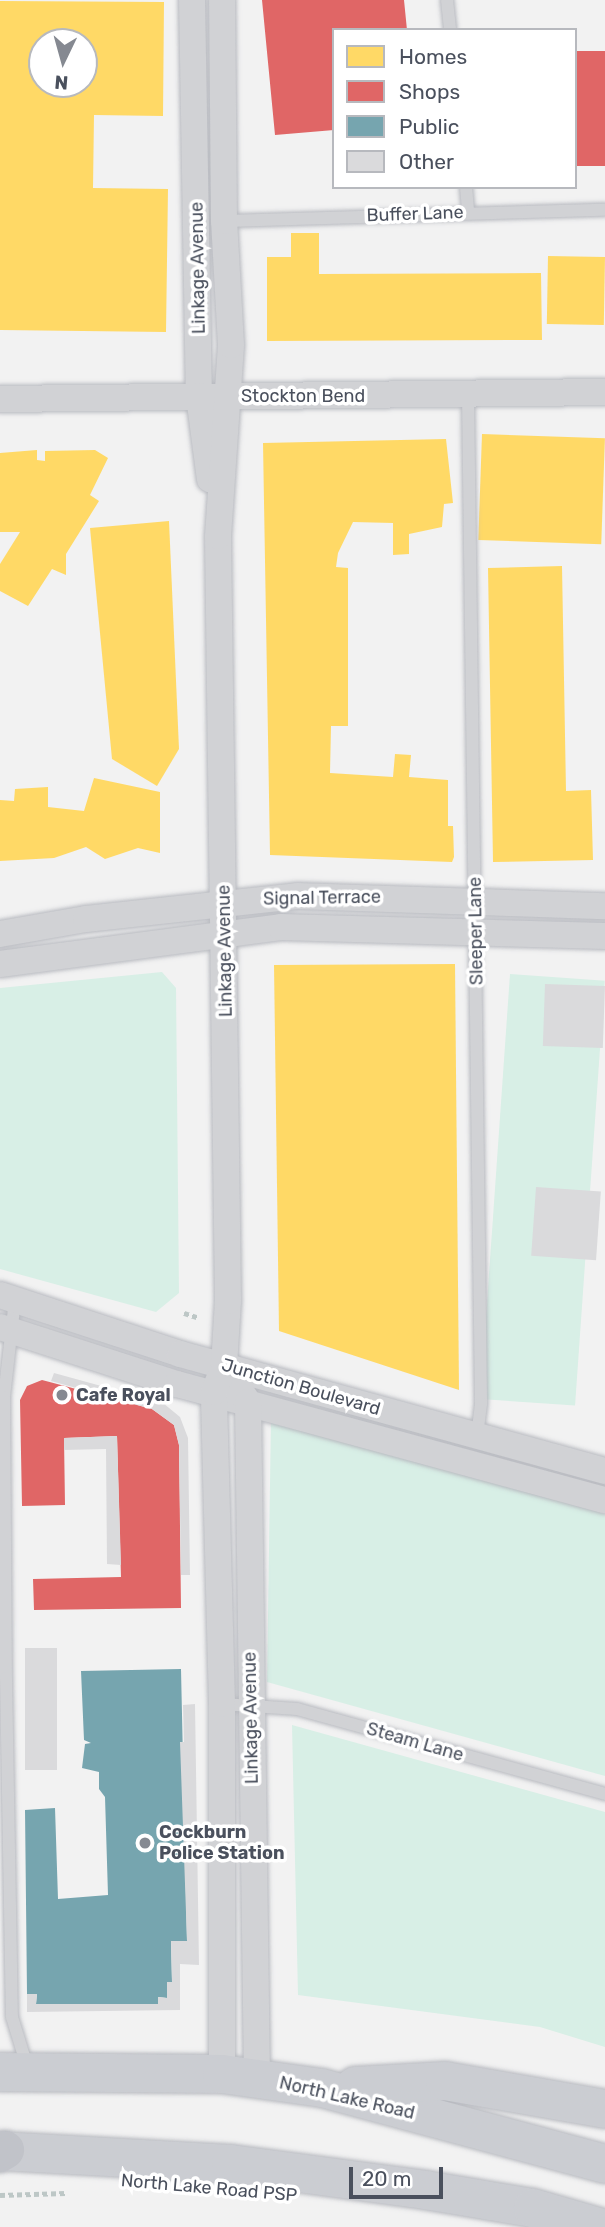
<!DOCTYPE html>
<style>
body{margin:0}
#map{position:relative;width:605px;height:2227px;overflow:hidden;background:#f2f2f2;font-family:Rubik,sans-serif}
div>[style]{position:absolute}
.green>*{inset:0;background:#d8efe6;transform-origin:0 0}
.homes>*{inset:0;background:#ffd966;transform-origin:0 0}
.shops>*{inset:0;background:#e06666;transform-origin:0 0}
.public>*{inset:0;background:#76a5af}
.building>*{inset:0;background:#dadadc;transform-origin:0 0}
.path>*{height:4.5px;margin-top:-2.25px;transform-origin:0;background:repeating-linear-gradient(90deg,#bdc7c6 0 5px,transparent 0 8.5px)}
.roads{filter:drop-shadow(0 0 2px #b8bac0) drop-shadow(0 0 2px #b8bac0)}
.lane>*{height:12px;margin:-6px;padding:0 6px;transform-origin:6px;border-radius:6px;background:#d1d2d5}
.street>*{height:26px;margin:-13px;padding:0 13px;transform-origin:13px;border-radius:13px;background:#d1d2d5}
.primary>*{height:38px;margin:-19px;padding:0 19px;transform-origin:19px;border-radius:19px;background:#cbcdd2}
.highway>*{height:38px;margin:-19px;padding:0 19px;transform-origin:19px;border-radius:19px;background:#c1c3c9}
.dots>*{width:19px;height:19px;translate:-50% -50%;box-sizing:border-box;border:4px solid #fff;border-radius:50%}
span{translate:-50% -50%;white-space:nowrap;text-align:center;line-height:1.15;-webkit-text-stroke:7px #fff;paint-order:stroke}
.street-label{font-size:18px;color:#4a505d}
.poi-label{font-size:18px;color:#4a505d;font-weight:700}
.left{translate:0 -50%;text-align:left}
.legend{position:absolute;left:332px;top:28px;width:245px;height:161px;box-sizing:border-box;background:#fff;border:2px solid #b7b9be;margin:0;padding:9px 12px;list-style:none;font-size:21px;color:#4a505d}
.legend li{display:flex;align-items:center;gap:14px;height:35px}
.legend b{width:35px;border:2px solid #b7b9be}
.north{position:absolute;left:28px;top:28px;width:70px;height:70px;box-sizing:border-box;background:#fff;border:2px solid #b7b9be;border-radius:50%;rotate:185deg;font-size:19px;font-weight:700;line-height:28px;text-align:center;color:#4a505d}
.north::after{content:'';display:block;margin:auto;width:24px;height:32px;background:#858991;clip-path:polygon(50% 0,100% 100%,50% 72%,0 100%)}
.scale{position:absolute;left:349px;top:2167px;width:94px;height:32px;box-sizing:border-box;border:4px solid #4a505d;border-top:0;padding-left:9px;font-size:21px;line-height:24px;white-space:nowrap;color:#4a505d;-webkit-text-stroke:5px #fff;paint-order:stroke}
</style>
<div id="map">
<div class="green">
<div style="clip-path:polygon(162px 972px,176px 988px,179px 1293px,156px 1312px,0 1269px,0 988px)"></div>
<div style="left:510px;top:974px;width:95px;height:426px;rotate:4deg"></div>
<div style="clip-path:polygon(271px 1419px,605px 1514px,605px 1776px,267px 1682px)"></div>
<div style="clip-path:polygon(292px 1725px,605px 1812px,605px 2047px,540px 2027px,298px 1995px)"></div>
</div>
<div class="homes">
<div style="clip-path:polygon(evenodd,0 1px,164px 2px,163px 116px,94px 115px,93px 188px,168px 189px,166px 332px,0 330px,0 1px,42px 42px,84px 42px,84px 84px,42px 84px,42px 42px)"></div>
<div style="clip-path:polygon(291px 233px,319px 233px,319px 274px,541px 273px,542px 340px,267px 341px,267px 257px,291px 257px)"></div>
<div style="left:548px;top:256px;width:57px;height:68px;rotate:1deg"></div>
<div style="left:482px;top:434px;width:123px;height:106px;rotate:2deg"></div>
<div style="clip-path:polygon(446px 439px,453px 503px,444px 504px,442px 527px,409px 534px,409px 554px,393px 555px,393px 523px,353px 522px,338px 553px,336px 567px,348px 568px,348px 726px,331px 726px,330px 773px,393px 777px,395px 754px,411px 755px,409px 777px,448px 780px,448px 826px,453px 826px,454px 857px,452px 862px,270px 855px,263px 443px)"></div>
<div style="clip-path:polygon(37px 450px,37px 460px,45px 461px,45px 451px,95px 450px,108px 458px,90px 495px,99px 501px,66px 554px,66px 575px,52px 569px,28px 606px,0 591px,0 564px,20px 532px,0 532px,0 453px)"></div>
<div style="clip-path:polygon(169px 521px,179px 749px,157px 786px,112px 759px,90px 528px)"></div>
<div style="clip-path:polygon(562px 566px,566px 791px,591px 790px,593px 860px,493px 862px,488px 568px)"></div>
<div style="clip-path:polygon(94px 778px,160px 792px,160px 853px,138px 848px,105px 859px,86px 847px,54px 858px,0 861px,0 800px,14px 801px,15px 789px,48px 787px,48px 807px,84px 811px)"></div>
<div style="clip-path:polygon(455px 964px,459px 1390px,279px 1331px,274px 965px)"></div>
</div>
<div class="shops">
<div style="clip-path:polygon(262px 0,404px 0,407px 30px,334px 30px,334px 130px,275px 135px)"></div>
<div style="left:605px;top:51px;width:115px;height:30px;rotate:90deg"></div>
<div style="clip-path:polygon(42px 1380px,152px 1409px,174px 1425px,179px 1445px,181px 1608px,34px 1610px,33px 1579px,121px 1577px,117px 1436px,64px 1438px,65px 1505px,22px 1506px,20px 1400px,27px 1386px)"></div>
</div>
<div class="public">
<div style="clip-path:polygon(181px 1669px,187px 1941px,171px 1941px,172px 1982px,167px 1982px,167px 1998px,158px 1997px,158px 2004px,36px 2004px,37px 1994px,27px 1994px,25px 1810px,55px 1808px,58px 1899px,108px 1895px,105px 1797px,99px 1789px,99px 1772px,82px 1768px,85px 1744px,91px 1743px,84px 1740px,81px 1671px)"></div>
</div>
<div class="building">
<div style="left:545px;top:984px;width:60px;height:62px;rotate:2deg"></div>
<div style="left:536px;top:1187px;width:65px;height:69px;rotate:4deg"></div>
<div style="clip-path:polygon(54px 1373px,163px 1403px,180px 1417px,188px 1438px,190px 1575px,181px 1575px,179px 1445px,174px 1425px,152px 1409px,51px 1381px)"></div>
<div style="clip-path:polygon(117px 1436px,121px 1565px,107px 1564px,106px 1449px,64px 1450px,64px 1438px)"></div>
<div style="left:25px;top:1648px;width:32px;height:122px"></div>
<div style="clip-path:polygon(195px 1704px,199px 1965px,180px 1964px,180px 2010px,27px 2012px,27px 1994px,37px 1994px,36px 2004px,158px 2004px,158px 1997px,167px 1998px,167px 1982px,172px 1982px,171px 1941px,187px 1941px,180px 1742px,184px 1742px,183px 1705px)"></div>
</div>
<div class="path">
<div style="left:184px;top:1313px;width:16px;rotate:18deg"></div>
<div style="left:0;top:2195px;width:66px;rotate:-1.7deg"></div>
</div>
<div class="roads">
<div class="lane">
<div style="left:447px;top:0;width:30px;rotate:84deg"></div>
<div style="left:466px;top:187px;width:25px;rotate:85deg"></div>
<div style="left:224px;top:221px;width:381px;rotate:-1.7deg"></div>
<div style="left:468px;top:395px;width:1009px;rotate:89.26deg"></div>
<div style="left:481px;top:1404px;width:34px;rotate:97deg"></div>
<div style="left:15px;top:1300px;width:98px;rotate:96.5deg"></div>
<div style="left:4px;top:1397px;width:281px;rotate:89.6deg"></div>
<div style="left:6px;top:1678px;width:339px;rotate:89deg"></div>
<div style="left:12px;top:2017px;width:51px;rotate:73deg"></div>
<div style="left:222px;top:1704px;width:75px;rotate:3.8deg"></div>
<div style="left:297px;top:1709px;width:320px;rotate:15.4deg"></div>
</div>
<div class="street">
<div style="left:192px;top:0;width:396px;rotate:89deg"></div>
<div style="left:199px;top:396px;width:84px;rotate:82.5deg"></div>
<div style="left:0;top:399px;width:605px;rotate:-0.66deg"></div>
<div style="left:0;top:934px;width:87px;rotate:-9.9deg"></div>
<div style="left:86px;top:919px;width:212px;rotate:-6.2deg"></div>
<div style="left:297px;top:896px;width:308px;rotate:1.9deg"></div>
<div style="left:0;top:964px;width:283px;rotate:-7.5deg"></div>
<div style="left:281px;top:927px;width:324px;rotate:1.6deg"></div>
<div style="left:0;top:1295px;width:189px;rotate:18.1deg"></div>
<div style="left:180px;top:1354px;width:441px;rotate:15.4deg"></div>
<div style="left:0;top:1327px;width:186px;rotate:17.9deg"></div>
<div style="left:177px;top:1384px;width:443px;rotate:15.2deg"></div>
<div style="left:224px;top:1366px;width:43px;rotate:56.3deg"></div>
<div style="left:248px;top:1402px;width:676px;rotate:89.24deg"></div>
<div style="left:222px;top:2074px;width:370px;rotate:-90deg"></div>
<div style="left:222px;top:1704px;width:312px;rotate:-91.5deg"></div>
<div style="left:214px;top:1392px;width:28px;rotate:-69deg"></div>
<div style="left:224px;top:1366px;width:65px;rotate:-86.5deg"></div>
<div style="left:228px;top:1301px;width:765px;rotate:-90.75deg"></div>
<div style="left:218px;top:536px;width:191px;rotate:-86.1deg"></div>
<div style="left:231px;top:345px;width:124px;rotate:-93.2deg"></div>
<div style="left:224px;top:221px;width:221px;rotate:-90.5deg"></div>
</div>
<div class="primary">
<div style="left:0;top:2072px;width:222px;rotate:0.5deg"></div>
<div style="left:222px;top:2074px;width:101px;rotate:8deg"></div>
<div style="left:322px;top:2088px;width:293px;rotate:15deg"></div>
<div style="left:355px;top:2086px;width:90px;rotate:-3.2deg"></div>
<div style="left:445px;top:2081px;width:162px;rotate:9.9deg"></div>
<div style="left:0;top:2151px;width:231px;rotate:3.2deg"></div>
<div style="left:231px;top:2164px;width:196px;rotate:7.6deg"></div>
<div style="left:425px;top:2190px;width:109px;rotate:9.5deg"></div>
<div style="left:533px;top:2208px;width:69px;rotate:16.1deg"></div>
</div>
<div class="highway">
<div style="left:0;top:2153px;width:6px;rotate:-31deg"></div>
</div>
</div>
<div class="dots">
<div style="left:62px;top:1395px;background:#858991"></div>
<div style="left:145px;top:1843px;background:#858991"></div>
</div>
<div class="street-label">
<span style="left:415px;top:214px;rotate:-2deg">Buffer Lane</span>
<span style="left:198px;top:268px;rotate:-91deg">Linkage Avenue</span>
<span style="left:303px;top:396px">Stockton Bend</span>
<span style="left:322px;top:898px;rotate:-1deg">Signal Terrace</span>
<span style="left:476px;top:931px;rotate:-91deg">Sleeper Lane</span>
<span style="left:225px;top:951px;rotate:-91deg">Linkage Avenue</span>
<span style="left:301px;top:1387px;rotate:16deg">Junction Boulevard</span>
<span style="left:251px;top:1718px;rotate:-91deg">Linkage Avenue</span>
<span style="left:415px;top:1742px;rotate:16deg">Steam Lane</span>
<span style="left:347px;top:2098px;rotate:13deg">North Lake Road</span>
<span style="left:209px;top:2188px;rotate:5deg">North Lake Road PSP</span>
</div>
<div class="poi-label">
<span class="left" style="left:76px;top:1395px">Cafe Royal</span>
<span class="left" style="left:159px;top:1843px">Cockburn<br>Police Station</span>
</div>
<ul class="legend">
<li><b style="height:19px;background:#ffd966"></b>Homes</li>
<li><b style="height:19px;background:#e06666"></b>Shops</li>
<li><b style="height:19px;background:#76a5af"></b>Public</li>
<li><b style="height:19px;background:#dadadc"></b>Other</li>
</ul>
<div class="north">N</div>
<div class="scale">20 m</div>
</div>
